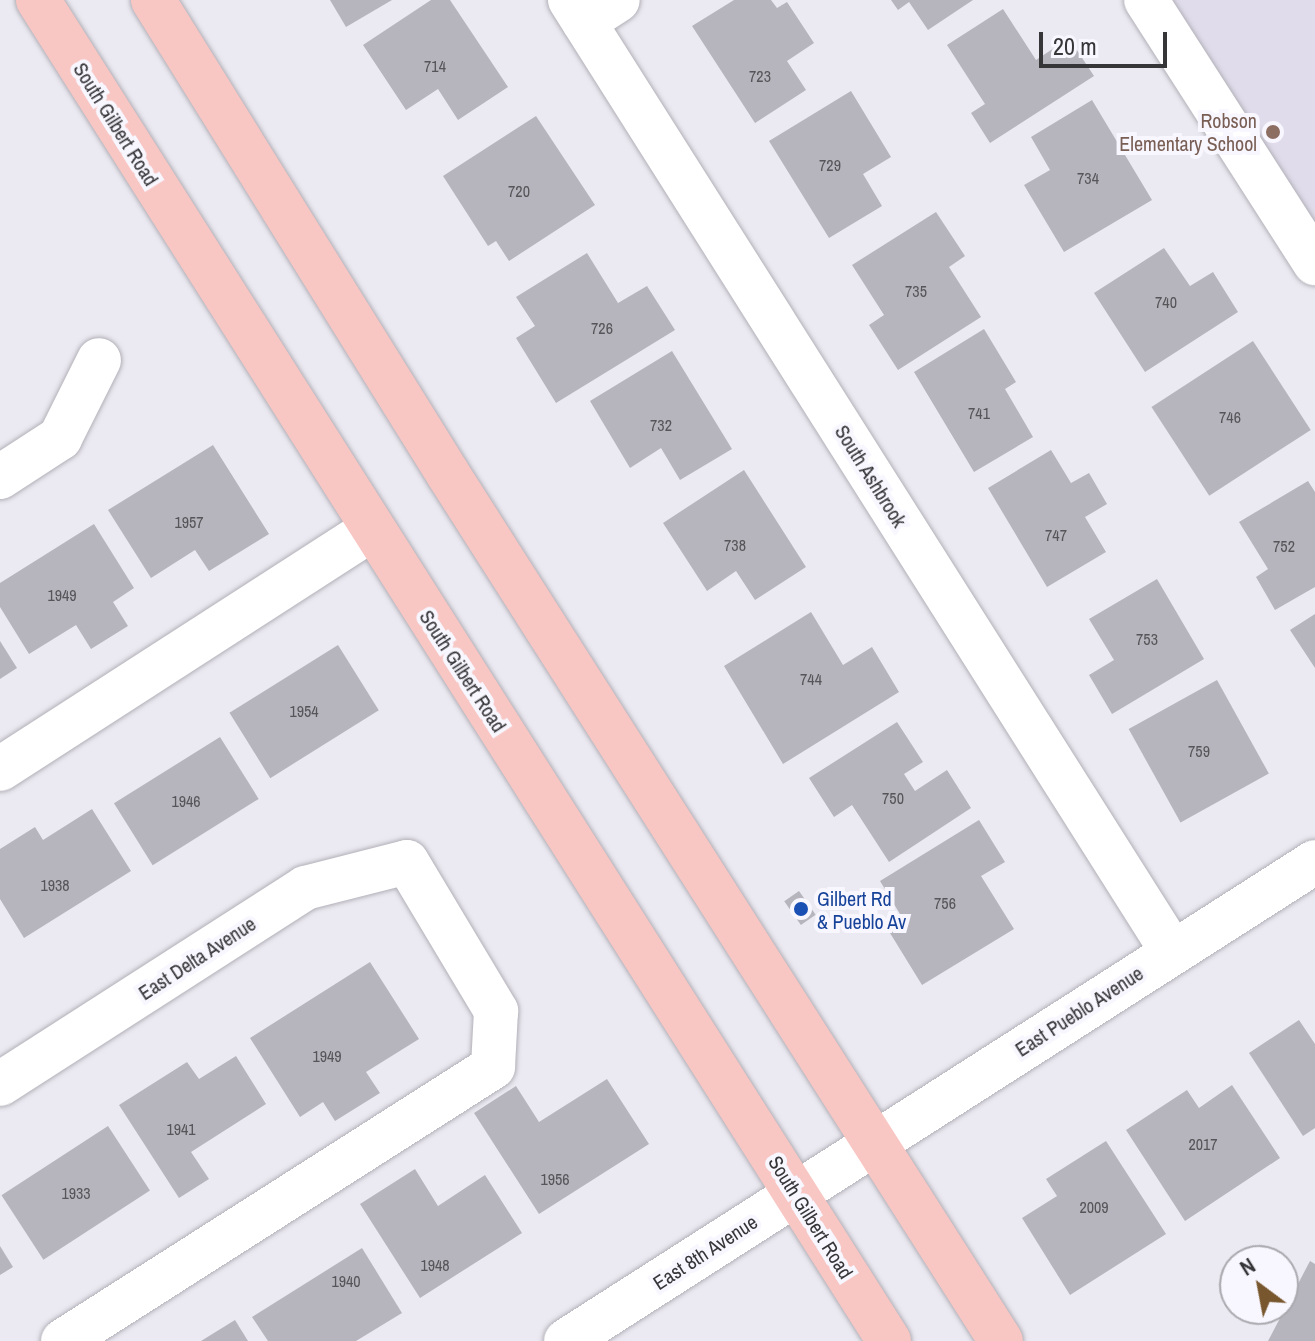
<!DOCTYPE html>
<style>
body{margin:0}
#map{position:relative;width:1315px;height:1341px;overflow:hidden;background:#ebe9f1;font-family:"Archivo Narrow",sans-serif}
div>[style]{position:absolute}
.built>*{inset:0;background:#e0dceb}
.building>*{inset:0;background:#b6b5bd;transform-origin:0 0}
.roads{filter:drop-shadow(0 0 2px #b2b0b8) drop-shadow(0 0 2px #b2b0b8)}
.minor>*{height:44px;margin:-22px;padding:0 22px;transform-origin:22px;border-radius:22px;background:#fff}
.major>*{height:44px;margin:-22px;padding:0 22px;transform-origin:22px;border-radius:22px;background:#f8c7c4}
.dots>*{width:22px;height:22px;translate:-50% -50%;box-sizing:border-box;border:4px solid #f8f6fe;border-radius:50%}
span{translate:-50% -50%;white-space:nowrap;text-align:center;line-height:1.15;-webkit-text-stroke:8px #f8f6fe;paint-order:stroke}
.number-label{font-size:16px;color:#565559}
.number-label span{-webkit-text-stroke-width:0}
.education-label{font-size:20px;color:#785e54}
.right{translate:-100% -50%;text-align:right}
.street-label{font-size:20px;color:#363538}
.transit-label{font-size:20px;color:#164399}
.left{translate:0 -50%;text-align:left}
.north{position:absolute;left:1219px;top:1245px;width:80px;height:80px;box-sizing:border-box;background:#f8f6fe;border:2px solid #aaa9af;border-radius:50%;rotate:328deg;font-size:22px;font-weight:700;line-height:32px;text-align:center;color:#363538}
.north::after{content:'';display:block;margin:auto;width:28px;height:36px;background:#78572e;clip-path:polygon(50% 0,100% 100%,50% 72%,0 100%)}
.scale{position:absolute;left:1039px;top:32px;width:128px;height:36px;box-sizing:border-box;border:4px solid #363538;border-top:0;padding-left:10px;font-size:24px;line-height:28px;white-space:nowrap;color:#363538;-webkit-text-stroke:6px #f8f6fe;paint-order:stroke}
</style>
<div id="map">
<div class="built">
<div style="clip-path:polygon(1146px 0,1315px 0,1315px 263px)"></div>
</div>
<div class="building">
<div style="clip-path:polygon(330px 0,392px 0,346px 27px)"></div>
<div style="clip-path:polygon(431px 0,450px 0,508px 87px,458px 120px,438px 89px,406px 110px,363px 45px)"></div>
<div style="clip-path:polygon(734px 0,771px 0,777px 8px,787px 2px,814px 43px,787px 61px,806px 90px,755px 123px,692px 26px)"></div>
<div style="clip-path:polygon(891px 0,973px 0,928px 30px,909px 2px,898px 10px)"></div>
<div style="clip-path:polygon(1003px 9px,1036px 60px,1069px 38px,1094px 76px,990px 143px,971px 113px,985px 104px,947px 45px)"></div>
<div style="clip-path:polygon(851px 91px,891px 157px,863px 174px,882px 206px,829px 238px,769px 141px)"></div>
<div style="clip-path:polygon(1092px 100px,1152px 200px,1064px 252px,1024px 185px,1050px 170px,1031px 137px)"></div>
<div style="clip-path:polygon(536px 116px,595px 205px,509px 261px,496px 241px,488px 246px,443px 176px)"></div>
<div style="clip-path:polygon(936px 212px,965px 256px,949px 267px,981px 317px,898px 370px,869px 325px,884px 315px,852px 265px)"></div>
<div style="clip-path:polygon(1164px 248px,1190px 286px,1213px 272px,1238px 312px,1145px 372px,1094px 293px)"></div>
<div style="clip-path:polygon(587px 253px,618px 303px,647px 286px,675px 330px,556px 403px,516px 338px,535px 326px,516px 297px)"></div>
<div style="clip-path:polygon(984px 329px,1016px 382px,1005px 389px,1033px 437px,974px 472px,914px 372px)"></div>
<div style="left:1253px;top:341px;width:106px;height:121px;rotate:57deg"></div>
<div style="clip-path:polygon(672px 351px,732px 449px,680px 480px,661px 448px,630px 468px,590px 401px)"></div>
<div style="clip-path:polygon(213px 445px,269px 534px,209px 571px,195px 550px,151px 578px,108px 510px)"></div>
<div style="clip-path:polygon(1051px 450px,1071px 483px,1089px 473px,1107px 504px,1085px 517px,1106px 552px,1047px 587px,988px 488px)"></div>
<div style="clip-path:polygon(744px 470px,806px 567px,755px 600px,736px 571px,707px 591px,663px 523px)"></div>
<div style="clip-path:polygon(1308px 481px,1315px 492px,1315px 587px,1275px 610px,1256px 577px,1268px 569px,1239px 522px)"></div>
<div style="clip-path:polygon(94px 524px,134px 588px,113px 602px,128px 626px,91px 649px,76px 625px,29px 654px,0 607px,0 583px)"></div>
<div style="clip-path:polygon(1157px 579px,1204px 659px,1112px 714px,1089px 675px,1114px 660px,1089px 619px)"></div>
<div style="clip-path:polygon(811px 612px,843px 665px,872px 647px,899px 692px,783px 764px,724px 666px)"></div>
<div style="clip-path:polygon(1315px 614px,1315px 668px,1290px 630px)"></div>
<div style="clip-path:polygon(0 641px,17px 668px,0 679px)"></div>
<div style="left:338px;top:645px;width:77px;height:128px;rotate:58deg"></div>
<div style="left:1217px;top:680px;width:107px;height:101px;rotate:61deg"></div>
<div style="clip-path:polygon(897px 722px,923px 762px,904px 774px,915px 791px,947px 770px,971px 808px,889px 862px,852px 805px,834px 817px,809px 778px)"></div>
<div style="left:220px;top:737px;width:73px;height:125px;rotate:58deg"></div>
<div style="clip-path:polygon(92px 809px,131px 871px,24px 938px,0 899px,0 849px,35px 827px,43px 840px)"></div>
<div style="clip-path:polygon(979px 820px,1005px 862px,981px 876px,1014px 929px,922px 985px,890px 933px,906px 924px,880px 881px)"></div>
<div style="left:799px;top:891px;width:29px;height:18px;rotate:55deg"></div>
<div style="clip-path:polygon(370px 962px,419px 1039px,366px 1072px,380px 1093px,335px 1121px,323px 1102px,300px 1117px,250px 1038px)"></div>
<div style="clip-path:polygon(1299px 1020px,1315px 1044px,1315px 1128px,1303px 1136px,1249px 1053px)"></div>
<div style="clip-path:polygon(236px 1056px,266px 1104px,191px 1152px,209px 1179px,179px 1198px,119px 1105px,187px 1062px,199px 1079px)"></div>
<div style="clip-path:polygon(607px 1079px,649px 1144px,539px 1214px,474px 1113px,516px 1086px,539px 1122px)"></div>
<div style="clip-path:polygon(1232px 1085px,1280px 1158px,1185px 1221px,1126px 1130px,1187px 1090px,1199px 1108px)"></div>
<div style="left:108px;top:1126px;width:77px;height:127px;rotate:57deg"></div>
<div style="clip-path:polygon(1106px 1141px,1166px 1234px,1070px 1295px,1022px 1218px,1057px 1196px,1046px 1179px)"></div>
<div style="clip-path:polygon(415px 1169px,438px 1206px,485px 1175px,522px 1233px,420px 1298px,360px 1204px)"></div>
<div style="clip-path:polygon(0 1246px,13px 1267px,0 1275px)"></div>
<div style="clip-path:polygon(362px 1248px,402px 1313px,356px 1341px,268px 1341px,252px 1317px)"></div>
<div style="clip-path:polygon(1310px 1261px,1315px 1264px,1315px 1341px,1268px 1341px)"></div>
<div style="clip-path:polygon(235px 1320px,248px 1341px,201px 1341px)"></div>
</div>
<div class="roads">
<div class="minor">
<div style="left:570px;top:0;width:1126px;rotate:57.67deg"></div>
<div style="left:1146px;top:0;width:313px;rotate:57.3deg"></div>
<div style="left:584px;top:22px;width:40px;rotate:-32.9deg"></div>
<div style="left:0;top:477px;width:72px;rotate:-33deg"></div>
<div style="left:60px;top:438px;width:87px;rotate:-63.4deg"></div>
<div style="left:0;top:769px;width:443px;rotate:-32.8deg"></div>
<div style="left:0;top:1084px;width:363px;rotate:-32.7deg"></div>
<div style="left:305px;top:888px;width:105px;rotate:-14.3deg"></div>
<div style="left:407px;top:862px;width:174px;rotate:59.1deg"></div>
<div style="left:496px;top:1011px;width:56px;rotate:93.1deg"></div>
<div style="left:493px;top:1067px;width:510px;rotate:147.49deg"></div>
<div style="left:566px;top:1341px;width:889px;rotate:-32.6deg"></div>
</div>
<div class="major">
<div style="left:38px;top:0;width:1588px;rotate:57.6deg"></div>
<div style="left:153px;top:0;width:558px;rotate:58.1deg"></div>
<div style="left:448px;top:474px;width:1028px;rotate:57.47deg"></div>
</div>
</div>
<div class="dots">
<div style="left:1273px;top:132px;background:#8d6e63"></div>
<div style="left:801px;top:909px;background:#1a4fb4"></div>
</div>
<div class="number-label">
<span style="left:435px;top:66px">714</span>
<span style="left:760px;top:76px">723</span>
<span style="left:830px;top:165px">729</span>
<span style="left:1088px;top:178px">734</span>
<span style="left:519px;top:191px">720</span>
<span style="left:916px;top:291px">735</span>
<span style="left:1166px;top:302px">740</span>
<span style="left:602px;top:328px">726</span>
<span style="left:979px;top:413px">741</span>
<span style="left:1230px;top:417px">746</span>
<span style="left:661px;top:425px">732</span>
<span style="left:189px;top:522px">1957</span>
<span style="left:1056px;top:535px">747</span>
<span style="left:735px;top:545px">738</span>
<span style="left:1284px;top:546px">752</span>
<span style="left:62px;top:595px">1949</span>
<span style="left:1147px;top:639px">753</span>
<span style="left:811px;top:679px">744</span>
<span style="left:304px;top:711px">1954</span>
<span style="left:1199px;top:751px">759</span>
<span style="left:893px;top:798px">750</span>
<span style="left:186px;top:801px">1946</span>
<span style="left:55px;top:885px">1938</span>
<span style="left:945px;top:903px">756</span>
<span style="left:327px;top:1056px">1949</span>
<span style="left:181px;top:1129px">1941</span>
<span style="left:1203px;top:1144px">2017</span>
<span style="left:555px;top:1179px">1956</span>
<span style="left:76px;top:1193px">1933</span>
<span style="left:1094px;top:1207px">2009</span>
<span style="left:435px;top:1265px">1948</span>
<span style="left:346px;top:1281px">1940</span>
</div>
<div class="education-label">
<span class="right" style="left:1257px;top:132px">Robson<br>Elementary School</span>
</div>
<div class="street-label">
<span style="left:116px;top:124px;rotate:58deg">South Gilbert Road</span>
<span style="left:871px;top:476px;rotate:58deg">South Ashbrook</span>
<span style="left:463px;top:671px;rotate:57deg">South Gilbert Road</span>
<span style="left:197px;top:958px;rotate:-33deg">East Delta Avenue</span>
<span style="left:1079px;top:1011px;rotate:-33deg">East Pueblo Avenue</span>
<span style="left:811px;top:1217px;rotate:58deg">South Gilbert Road</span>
<span style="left:705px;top:1252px;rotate:-33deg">East 8th Avenue</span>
</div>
<div class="transit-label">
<span class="left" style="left:817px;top:910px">Gilbert Rd<br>&amp; Pueblo Av</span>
</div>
<div class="north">N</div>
<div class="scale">20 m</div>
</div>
